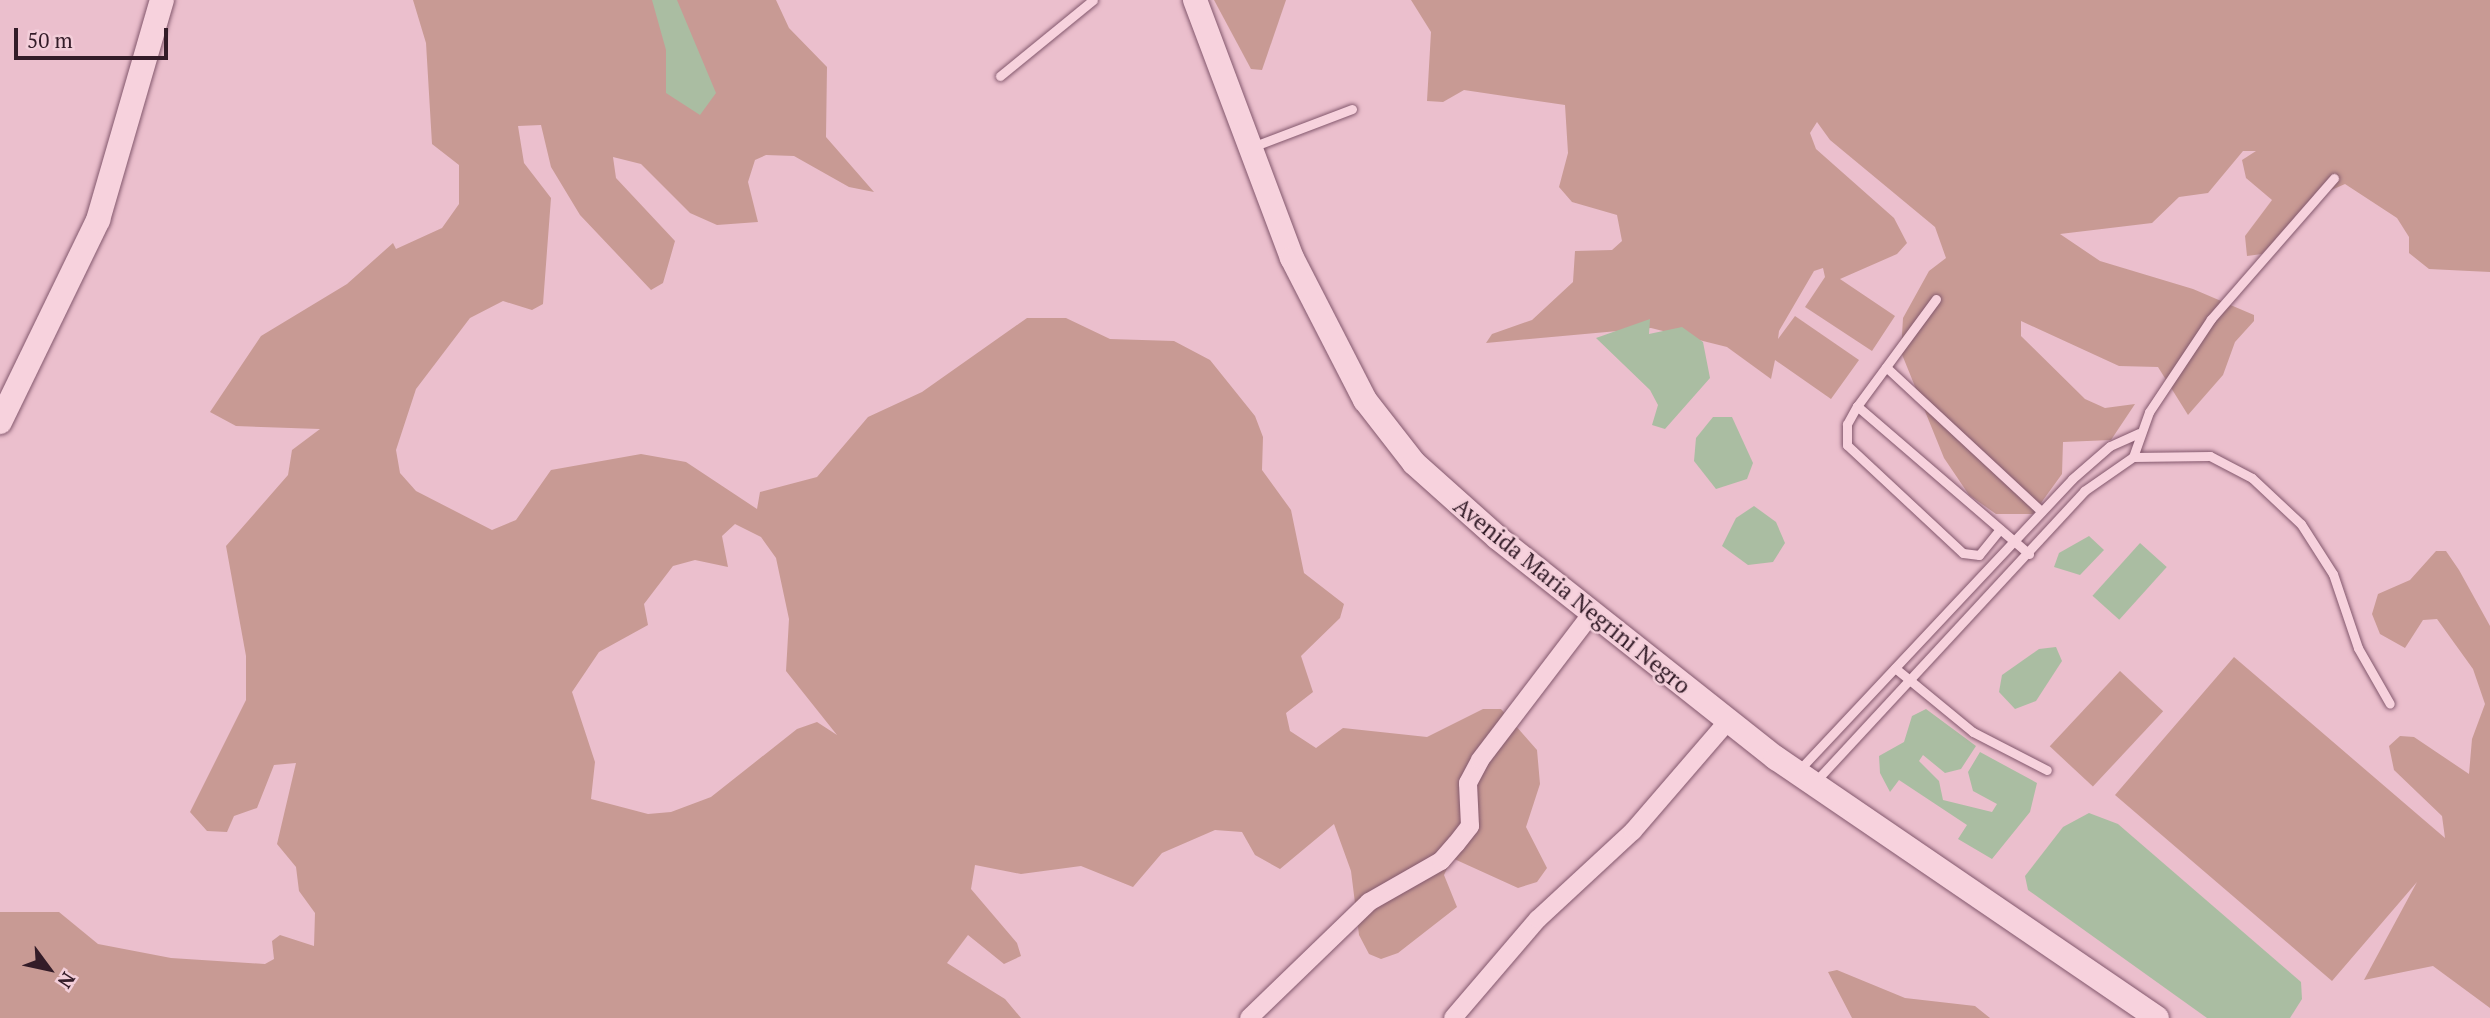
<!DOCTYPE html>
<style>
body{margin:0}
#map{position:relative;width:2490px;height:1018px;overflow:hidden;background:#ebbfcd;font-family:"PT Serif",serif}
div>[style]{position:absolute}
.green>*{inset:0;background:#c89a94;transform-origin:0 0}
.water>*{inset:0;background:#aabda2;transform-origin:0 0}
.roads{filter:drop-shadow(0 0 2px #83586d) drop-shadow(0 0 2px #83586d)}
.lane>*{height:9px;margin:-4.5px;padding:0 4.5px;transform-origin:4.5px;border-radius:4.5px;background:#f7d2dd}
.street>*{height:18px;margin:-9px;padding:0 9px;transform-origin:9px;border-radius:9px;background:#f7d2dd}
.secondary>*{height:24px;margin:-12px;padding:0 12px;transform-origin:12px;border-radius:12px;background:#f7d2dd}
span{translate:-50% -50%;white-space:nowrap;text-align:center;line-height:1.15;-webkit-text-stroke:5px #f3ced9;paint-order:stroke}
.street-label{font-size:23px;color:#331c28}
.north{position:absolute;left:14px;top:934px;width:70px;height:70px;-webkit-text-stroke:5px #f3ced9;paint-order:stroke;rotate:123deg;font-size:19px;font-weight:700;line-height:28px;text-align:center;color:#331c28}
.north::after{content:'';display:block;margin:auto;width:24px;height:32px;background:#331c28;clip-path:polygon(50% 0,100% 100%,50% 72%,0 100%)}
.scale{position:absolute;left:14px;top:28px;width:154px;height:32px;box-sizing:border-box;border:4px solid #331c28;border-top:0;padding-left:9px;font-size:21px;line-height:24px;white-space:nowrap;color:#331c28;-webkit-text-stroke:5px #f3ced9;paint-order:stroke}
</style>
<div id="map">
<div class="green">
<div style="clip-path:polygon(evenodd,413px 0,776px 0,789px 28px,827px 67px,826px 137px,874px 192px,849px 187px,794px 156px,766px 155px,755px 160px,748px 182px,758px 222px,717px 225px,690px 213px,641px 164px,613px 157px,616px 178px,675px 241px,663px 283px,651px 290px,580px 215px,551px 167px,541px 125px,518px 126px,524px 163px,551px 198px,543px 304px,532px 310px,503px 301px,470px 318px,416px 389px,396px 450px,400px 473px,416px 491px,492px 530px,516px 520px,551px 470px,641px 454px,686px 462px,757px 509px,760px 492px,817px 477px,868px 417px,922px 392px,1027px 318px,1066px 318px,1110px 339px,1174px 341px,1210px 360px,1255px 416px,1263px 437px,1262px 470px,1291px 510px,1304px 573px,1344px 604px,1340px 618px,1301px 656px,1313px 692px,1286px 713px,1290px 731px,1316px 748px,1343px 728px,1427px 737px,1483px 709px,1501px 709px,1537px 750px,1540px 784px,1526px 827px,1547px 868px,1537px 882px,1518px 888px,1452px 858px,1444px 875px,1457px 907px,1398px 953px,1381px 959px,1369px 954px,1359px 935px,1351px 871px,1334px 824px,1280px 869px,1255px 855px,1242px 832px,1215px 830px,1162px 853px,1133px 887px,1081px 866px,1021px 874px,975px 865px,971px 889px,1017px 943px,1021px 956px,1004px 964px,968px 935px,947px 963px,1005px 999px,1021px 1018px,0 1018px,0 912px,59px 912px,98px 944px,171px 958px,265px 964px,274px 959px,272px 941px,280px 935px,314px 946px,315px 913px,299px 891px,296px 867px,277px 844px,296px 763px,274px 765px,257px 808px,234px 816px,227px 832px,207px 831px,190px 812px,246px 700px,246px 656px,226px 546px,288px 475px,292px 450px,320px 429px,236px 426px,210px 412px,261px 336px,347px 284px,393px 243px,396px 249px,442px 228px,459px 204px,459px 165px,432px 144px,426px 43px,413px 0,735px 524px,761px 537px,776px 558px,789px 619px,786px 671px,837px 735px,817px 722px,797px 729px,711px 797px,671px 812px,648px 814px,591px 799px,595px 762px,572px 692px,599px 652px,648px 625px,644px 604px,673px 566px,695px 560px,728px 567px,722px 536px,735px 524px)"></div>
<div style="clip-path:polygon(1214px 0,1286px 0,1262px 70px,1251px 69px)"></div>
<div style="clip-path:polygon(1411px 0,2490px 0,2490px 272px,2429px 269px,2409px 253px,2409px 237px,2397px 218px,2345px 184px,2320px 195px,2262px 254px,2247px 256px,2245px 236px,2272px 200px,2246px 178px,2242px 160px,2256px 151px,2243px 151px,2208px 193px,2179px 197px,2152px 223px,2060px 234px,2100px 261px,2193px 289px,2254px 315px,2254px 321px,2235px 342px,2223px 375px,2188px 415px,2158px 367px,2119px 366px,2021px 321px,2021px 336px,2085px 399px,2105px 408px,2135px 404px,2111px 440px,2063px 442px,2062px 474px,2033px 514px,1996px 514px,1969px 495px,1944px 458px,1901px 352px,1903px 318px,1929px 271px,1946px 258px,1935px 227px,1830px 140px,1817px 122px,1810px 133px,1816px 149px,1894px 218px,1907px 243px,1897px 254px,1840px 279px,1895px 316px,1872px 351px,1805px 307px,1825px 277px,1823px 268px,1814px 271px,1779px 331px,1778px 339px,1795px 316px,1859px 360px,1831px 399px,1775px 360px,1771px 379px,1727px 347px,1651px 328px,1486px 343px,1492px 334px,1532px 320px,1573px 282px,1575px 251px,1612px 250px,1622px 241px,1617px 215px,1572px 202px,1559px 187px,1568px 153px,1565px 105px,1464px 90px,1443px 102px,1427px 101px,1431px 32px)"></div>
<div style="clip-path:polygon(2436px 551px,2446px 551px,2459px 570px,2490px 626px,2490px 1008px,2433px 966px,2364px 980px,2417px 882px,2332px 981px,2115px 795px,2234px 657px,2445px 838px,2442px 816px,2394px 770px,2389px 746px,2400px 736px,2414px 737px,2469px 774px,2472px 739px,2485px 704px,2473px 669px,2437px 619px,2423px 620px,2405px 648px,2380px 634px,2372px 614px,2378px 594px,2410px 580px)"></div>
<div style="left:2120px;top:671px;width:59px;height:103px;rotate:43deg"></div>
<div style="clip-path:polygon(1837px 970px,1905px 998px,1975px 1006px,1990px 1018px,1852px 1018px,1828px 972px)"></div>
</div>
<div class="water">
<div style="clip-path:polygon(652px 0,677px 0,716px 93px,700px 115px,666px 93px,666px 50px)"></div>
<div style="clip-path:polygon(1650px 319px,1649px 334px,1682px 327px,1703px 342px,1710px 378px,1665px 429px,1652px 425px,1658px 405px,1650px 390px,1596px 338px)"></div>
<div style="clip-path:polygon(1713px 417px,1732px 417px,1753px 463px,1747px 479px,1716px 489px,1694px 461px,1696px 438px)"></div>
<div style="clip-path:polygon(1754px 506px,1776px 522px,1785px 543px,1773px 562px,1748px 565px,1722px 546px,1736px 518px)"></div>
<div style="clip-path:polygon(2089px 536px,2104px 550px,2080px 575px,2054px 567px,2059px 553px)"></div>
<div style="left:2140px;top:543px;width:36px;height:71px;rotate:42deg"></div>
<div style="clip-path:polygon(2056px 647px,2062px 661px,2036px 701px,2015px 709px,1999px 692px,2002px 675px,2039px 649px)"></div>
<div style="clip-path:polygon(1926px 709px,1976px 746px,1961px 769px,1945px 773px,1923px 755px,1919px 761px,1939px 781px,1943px 800px,1992px 812px,1997px 804px,1973px 791px,1968px 772px,1980px 752px,2037px 783px,2030px 812px,1992px 859px,1958px 839px,1967px 825px,1899px 780px,1890px 792px,1880px 773px,1879px 756px,1904px 742px,1912px 716px)"></div>
<div style="clip-path:polygon(2089px 813px,2118px 824px,2301px 982px,2302px 999px,2290px 1018px,2207px 1018px,2028px 890px,2025px 876px,2063px 827px)"></div>
</div>
<div class="roads">
<div class="lane">
<div style="left:1000px;top:76px;width:120px;rotate:-39.3deg"></div>
<div style="left:1252px;top:147px;width:107px;rotate:-20.8deg"></div>
<div style="left:1936px;top:299px;width:133px;rotate:126.4deg"></div>
<div style="left:1857px;top:406px;width:21px;rotate:119deg"></div>
<div style="left:1847px;top:424px;width:21px;rotate:90deg"></div>
<div style="left:1847px;top:445px;width:158px;rotate:43deg"></div>
<div style="left:1963px;top:553px;width:16px;rotate:7deg"></div>
<div style="left:1979px;top:555px;width:33px;rotate:-51deg"></div>
<div style="left:1886px;top:367px;width:212px;rotate:42.9deg"></div>
<div style="left:1857px;top:406px;width:227px;rotate:40.7deg"></div>
<div style="left:2133px;top:457px;width:48px;rotate:-70.4deg"></div>
<div style="left:2149px;top:412px;width:112px;rotate:-56.3deg"></div>
<div style="left:2211px;top:319px;width:187px;rotate:-48.9deg"></div>
<div style="left:1895px;top:668px;width:101px;rotate:39.4deg"></div>
<div style="left:1973px;top:732px;width:83px;rotate:27.2deg"></div>
<div style="left:1799px;top:770px;width:399px;rotate:-46.8deg"></div>
<div style="left:2072px;top:479px;width:50px;rotate:-41deg"></div>
<div style="left:2110px;top:446px;width:32px;rotate:-24deg"></div>
<div style="left:1814px;top:783px;width:398px;rotate:-47.2deg"></div>
<div style="left:2084px;top:491px;width:60px;rotate:-34.8deg"></div>
<div style="left:2133px;top:457px;width:77px;rotate:-0.7deg"></div>
<div style="left:2210px;top:456px;width:47px;rotate:27.6deg"></div>
<div style="left:2252px;top:478px;width:67px;rotate:43.2deg"></div>
<div style="left:2301px;top:524px;width:59px;rotate:57.4deg"></div>
<div style="left:2333px;top:574px;width:78px;rotate:71.3deg"></div>
<div style="left:2358px;top:648px;width:64px;rotate:60.3deg"></div>
</div>
<div class="street">
<div style="left:1249px;top:1018px;width:167px;rotate:-44deg"></div>
<div style="left:1369px;top:902px;width:83px;rotate:-29.7deg"></div>
<div style="left:1441px;top:861px;width:23px;rotate:-49deg"></div>
<div style="left:1456px;top:844px;width:23px;rotate:-52deg"></div>
<div style="left:1470px;top:826px;width:43px;rotate:-92.7deg"></div>
<div style="left:1468px;top:783px;width:26px;rotate:-62deg"></div>
<div style="left:1480px;top:760px;width:185px;rotate:-52.7deg"></div>
<div style="left:1453px;top:1018px;width:130px;rotate:-49.4deg"></div>
<div style="left:1538px;top:919px;width:129px;rotate:-42.8deg"></div>
<div style="left:1633px;top:831px;width:145px;rotate:-49.2deg"></div>
</div>
<div class="secondary">
<div style="left:1195px;top:0;width:276px;rotate:69.4deg"></div>
<div style="left:1292px;top:258px;width:160px;rotate:62.8deg"></div>
<div style="left:1365px;top:400px;width:80px;rotate:52.1deg"></div>
<div style="left:1414px;top:463px;width:113px;rotate:41.8deg"></div>
<div style="left:1498px;top:538px;width:355px;rotate:38.4deg"></div>
<div style="left:1776px;top:758px;width:461px;rotate:34.3deg"></div>
<div style="left:0;top:422px;width:225px;rotate:-64.1deg"></div>
<div style="left:98px;top:220px;width:229px;rotate:-73.8deg"></div>
</div>
</div>
<div class="street-label">
<span style="left:1572px;top:596px;rotate:39deg">Avenida Maria Negrini Negro</span>
</div>
<div class="north">N</div>
<div class="scale">50 m</div>
</div>
